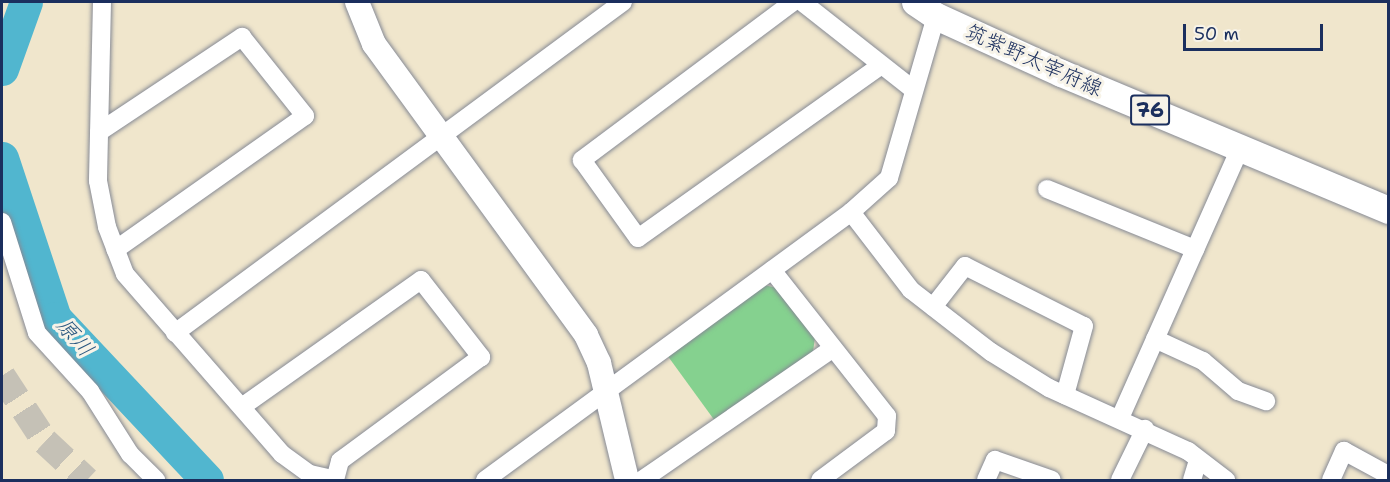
<!DOCTYPE html>
<meta charset="utf-8">
<style>
body{margin:0}
#map{position:relative;width:1390px;height:482px;overflow:hidden;background:#f0e6cc;font-family:"Shantell Sans","Klee One",sans-serif}
div>[style]{position:absolute}
.green>*{inset:0;background:#85d18f}
.river>*{height:33px;margin:-16.5px;padding:0 16.5px;transform-origin:16.5px;border-radius:16.5px;background:#51b6cf}
.primary-tunnel>*{height:27px;margin-top:-13.5px;transform-origin:0;background:repeating-linear-gradient(90deg,#c5c1b6 0 27px,transparent 0 41px)}
.roads{filter:drop-shadow(0 0 2px #868a95) drop-shadow(0 0 2px #868a95)}
.street>*{height:18px;margin:-9px;padding:0 9px;transform-origin:9px;border-radius:9px;background:#fff}
.secondary>*{height:24px;margin:-12px;padding:0 12px;transform-origin:12px;border-radius:12px;background:#fff}
.primary>*{height:27px;margin:-13.5px;padding:0 13.5px;transform-origin:13.5px;border-radius:13.5px;background:#fff}
span{translate:-50% -50%;white-space:nowrap;text-align:center;line-height:1.15;-webkit-text-stroke:6px #f7f3e8;paint-order:stroke}
.shield-label span{padding:2px 4px;background:#f7f3e8;border:2px solid;border-radius:4px;-webkit-text-stroke-width:0}
.shield-label{font-size:20px;color:#1b2f5e;font-weight:700}
.street-label{font-size:21px;color:#1b2f5e}
.water-label{font-size:22px;color:#2b5880;font-style:italic}
.frame{position:absolute;inset:0;border:3px solid #1b2f5e;pointer-events:none}
.scale{position:absolute;left:1183px;top:24px;width:140px;height:27px;box-sizing:border-box;border:3px solid #1b2f5e;border-top:0;padding-left:8px;font-size:18px;line-height:21px;white-space:nowrap;color:#1b2f5e;-webkit-text-stroke:4px #f7f3e8;paint-order:stroke}
</style>
<div id="map">
<div class="green">
<div style="clip-path:polygon(764px 285px,777px 288px,815px 337px,813px 352px,715px 421px,667px 355px)"></div>
</div>
<div class="river">
<div style="left:2px;top:69px;width:71px;rotate:-70.3deg"></div>
<div style="left:2px;top:158px;width:169px;rotate:71.7deg"></div>
<div style="left:55px;top:318px;width:222px;rotate:46.8deg"></div>
</div>
<div class="primary-tunnel">
<div style="left:2px;top:375px;width:79px;rotate:56.9deg"></div>
<div style="left:45px;top:441px;width:57px;rotate:42.9deg"></div>
</div>
<div class="roads">
<div class="street">
<div style="left:102px;top:2px;width:179px;rotate:91.3deg"></div>
<div style="left:98px;top:181px;width:47px;rotate:78.9deg"></div>
<div style="left:107px;top:227px;width:50px;rotate:69deg"></div>
<div style="left:125px;top:274px;width:239px;rotate:48.9deg"></div>
<div style="left:282px;top:454px;width:34px;rotate:36deg"></div>
<div style="left:310px;top:474px;width:26px;rotate:13deg"></div>
<div style="left:793px;top:2px;width:264px;rotate:143.2deg"></div>
<div style="left:582px;top:160px;width:96px;rotate:54.3deg"></div>
<div style="left:638px;top:238px;width:298px;rotate:-35.4deg"></div>
<div style="left:802px;top:2px;width:142px;rotate:38.2deg"></div>
<div style="left:99px;top:132px;width:172px;rotate:-33.6deg"></div>
<div style="left:242px;top:37px;width:101px;rotate:51.4deg"></div>
<div style="left:305px;top:116px;width:232px;rotate:144.8deg"></div>
<div style="left:1047px;top:189px;width:160px;rotate:22.1deg"></div>
<div style="left:851px;top:212px;width:98px;rotate:52.4deg"></div>
<div style="left:911px;top:290px;width:101px;rotate:37.8deg"></div>
<div style="left:991px;top:352px;width:68px;rotate:31.8deg"></div>
<div style="left:1049px;top:388px;width:153px;rotate:24.4deg"></div>
<div style="left:1188px;top:451px;width:48px;rotate:37.3deg"></div>
<div style="left:2px;top:222px;width:116px;rotate:72.5deg"></div>
<div style="left:37px;top:333px;width:79px;rotate:47.6deg"></div>
<div style="left:90px;top:391px;width:75px;rotate:57.6deg"></div>
<div style="left:130px;top:454px;width:37px;rotate:45deg"></div>
<div style="left:772px;top:270px;width:186px;rotate:51.8deg"></div>
<div style="left:887px;top:416px;width:15px;rotate:94deg"></div>
<div style="left:886px;top:431px;width:82px;rotate:143.4deg"></div>
<div style="left:933px;top:307px;width:52px;rotate:-52deg"></div>
<div style="left:965px;top:266px;width:133px;rotate:26.8deg"></div>
<div style="left:1084px;top:326px;width:72px;rotate:105.4deg"></div>
<div style="left:175px;top:333px;width:557px;rotate:-36.46deg"></div>
<div style="left:1155px;top:339px;width:53px;rotate:24.6deg"></div>
<div style="left:1203px;top:361px;width:46px;rotate:40.6deg"></div>
<div style="left:1238px;top:391px;width:30px;rotate:20deg"></div>
<div style="left:243px;top:406px;width:218px;rotate:-35.3deg"></div>
<div style="left:421px;top:280px;width:98px;rotate:52.1deg"></div>
<div style="left:481px;top:357px;width:175px;rotate:143.6deg"></div>
<div style="left:340px;top:461px;width:20px;rotate:105deg"></div>
<div style="left:1120px;top:418px;width:295px;rotate:-66deg"></div>
<div style="left:485px;top:480px;width:454px;rotate:-36.2deg"></div>
<div style="left:851px;top:212px;width:51px;rotate:-41.8deg"></div>
<div style="left:889px;top:178px;width:169px;rotate:-73.8deg"></div>
<div style="left:642px;top:480px;width:232px;rotate:-34.6deg"></div>
<div style="left:986px;top:480px;width:22px;rotate:-66deg"></div>
<div style="left:995px;top:460px;width:60px;rotate:19.3deg"></div>
<div style="left:1120px;top:480px;width:57px;rotate:-63.9deg"></div>
<div style="left:1192px;top:480px;width:21px;rotate:-73deg"></div>
<div style="left:1331px;top:480px;width:32px;rotate:-66deg"></div>
<div style="left:1344px;top:451px;width:50px;rotate:28.6deg"></div>
</div>
<div class="secondary">
<div style="left:357px;top:2px;width:45px;rotate:68deg"></div>
<div style="left:374px;top:44px;width:360px;rotate:53.9deg"></div>
<div style="left:586px;top:335px;width:31px;rotate:65deg"></div>
<div style="left:599px;top:363px;width:120px;rotate:76.5deg"></div>
</div>
<div class="primary">
<div style="left:915px;top:2px;width:25px;rotate:34deg"></div>
<div style="left:936px;top:16px;width:137px;rotate:24.5deg"></div>
<div style="left:1061px;top:73px;width:355px;rotate:22.7deg"></div>
</div>
</div>
<div class="shield-label">
<span style="left:1150px;top:110px">76</span>
</div>
<div class="street-label">
<span style="left:1034px;top:60px;rotate:24deg">筑紫野太宰府線</span>
</div>
<div class="water-label">
<span style="left:75px;top:337px;rotate:49deg">原川</span>
</div>
<div class="frame"></div>
<div class="scale">50 m</div>
</div>
